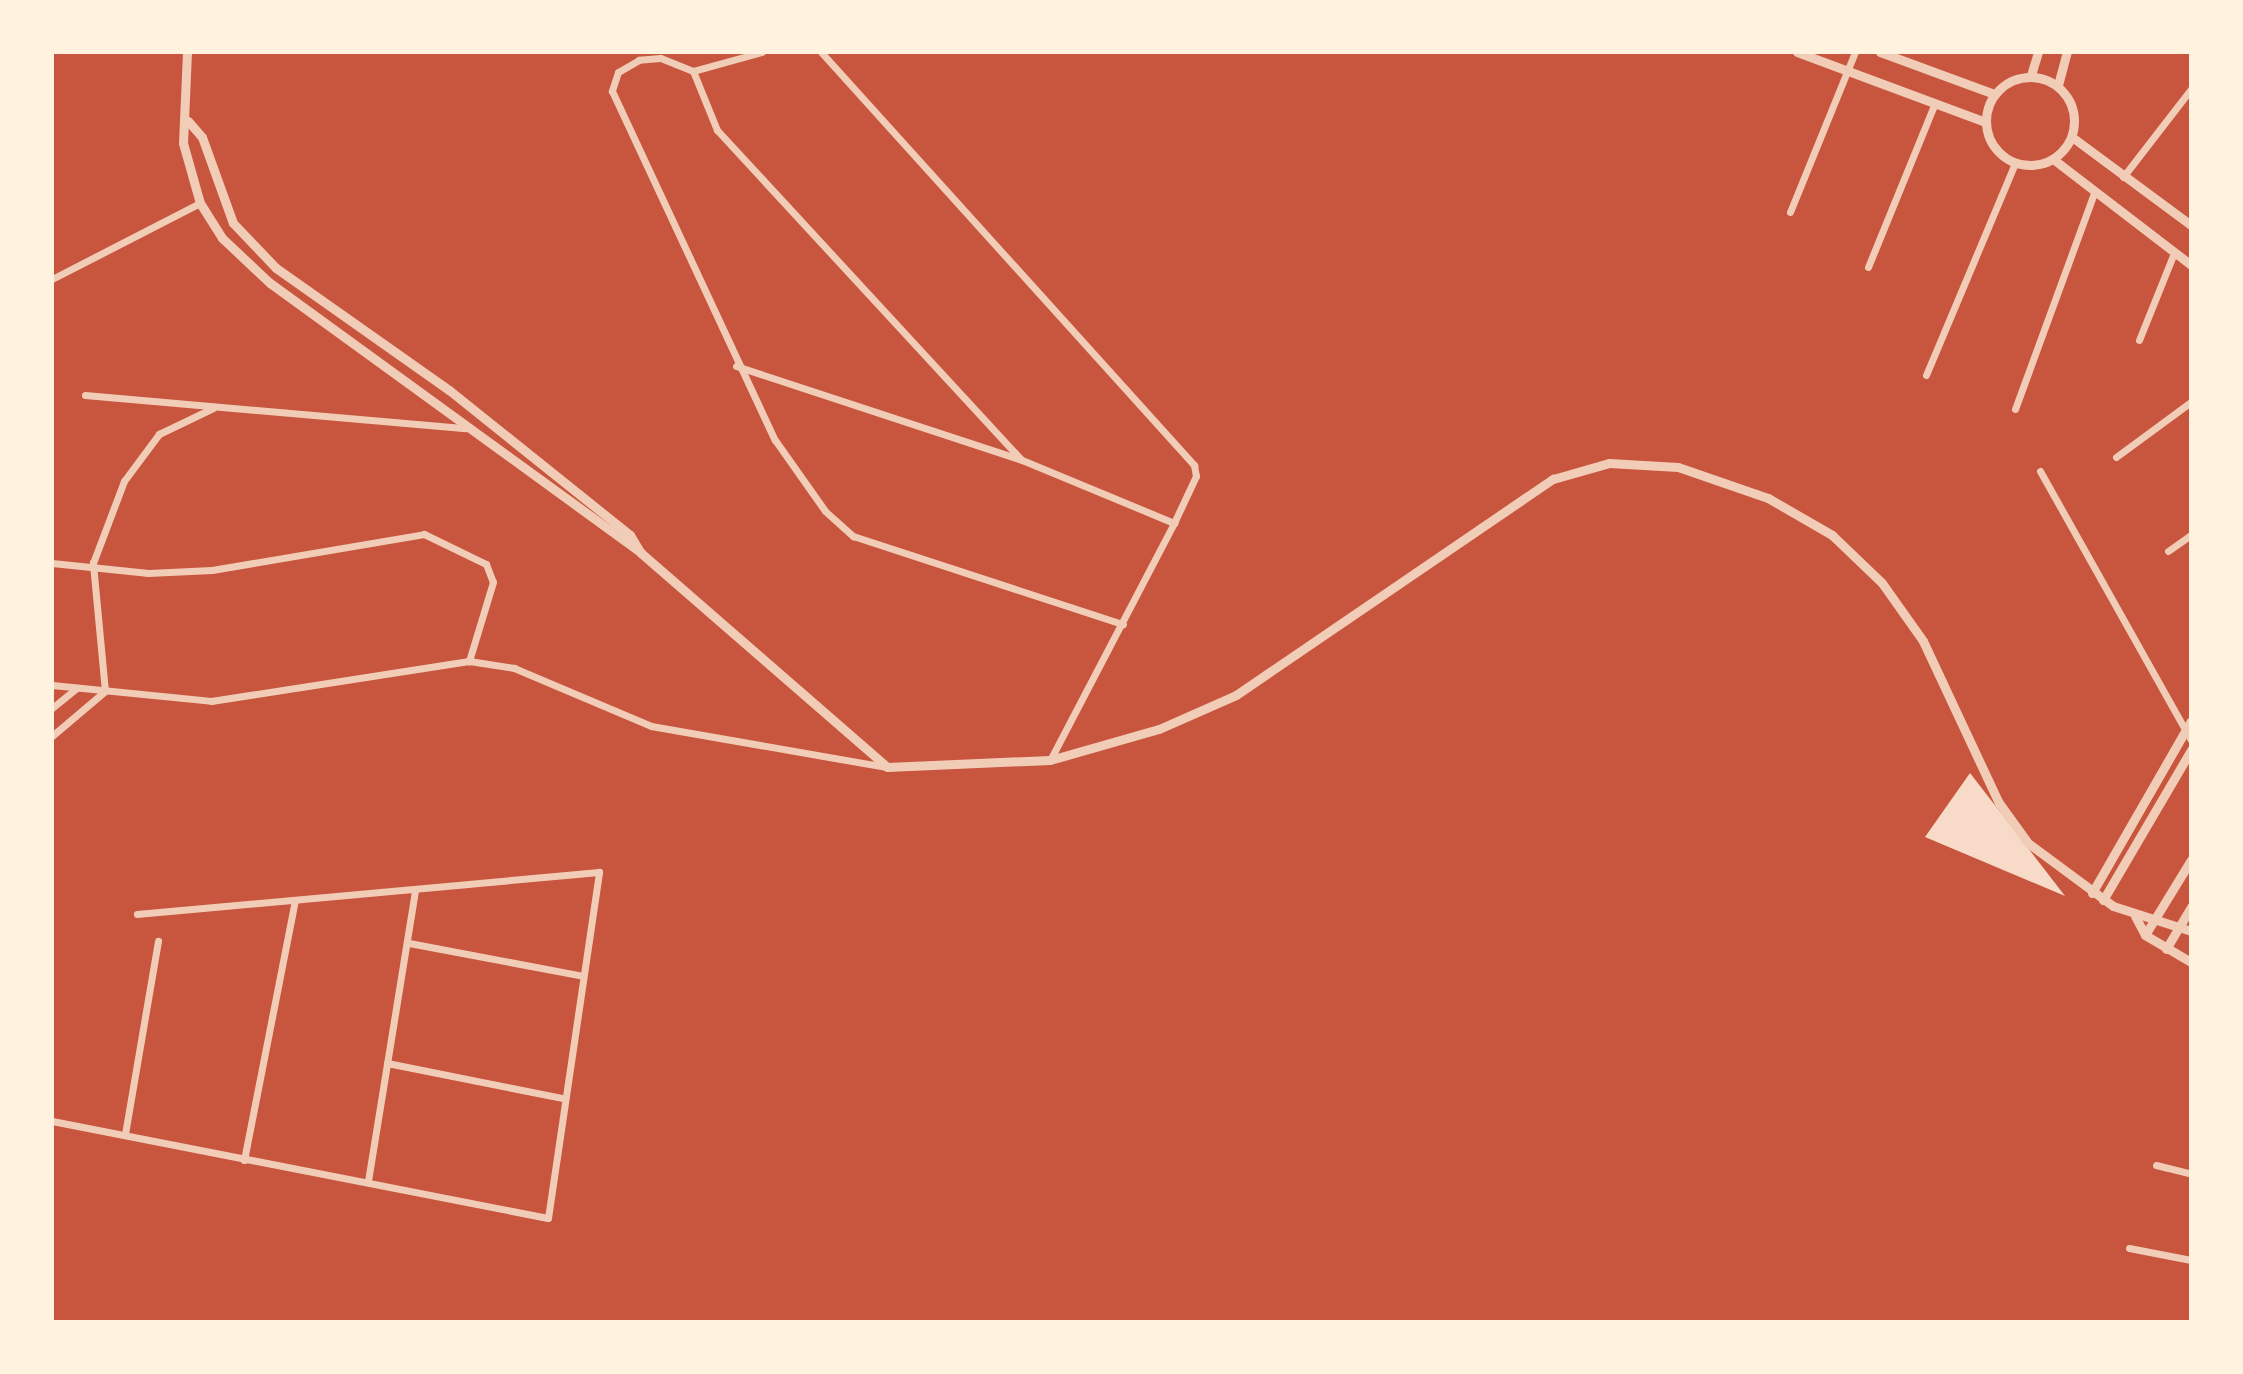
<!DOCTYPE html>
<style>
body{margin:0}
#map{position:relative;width:2243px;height:1374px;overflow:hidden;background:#c8553d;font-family:"PT Serif",serif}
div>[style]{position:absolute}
.building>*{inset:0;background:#f7dbc8}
.minor>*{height:7px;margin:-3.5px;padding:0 3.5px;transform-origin:3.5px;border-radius:3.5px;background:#f1ccb7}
.tertiary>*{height:9px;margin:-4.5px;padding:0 4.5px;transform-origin:4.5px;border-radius:4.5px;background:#f1ccb7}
.tertiary>.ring{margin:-4.5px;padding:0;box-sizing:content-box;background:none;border:9px solid #f1ccb7;border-radius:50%}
span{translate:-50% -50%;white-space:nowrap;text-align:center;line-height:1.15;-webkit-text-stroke:7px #fff3e0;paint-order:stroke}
.frame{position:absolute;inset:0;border:54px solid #fff3e0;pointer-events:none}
</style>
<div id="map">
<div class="building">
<div style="clip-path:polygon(1970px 773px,2065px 896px,1925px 837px)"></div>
</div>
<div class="minor">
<div style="left:762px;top:52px;width:72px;rotate:164.6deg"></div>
<div style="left:693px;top:71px;width:35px;rotate:-158deg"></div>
<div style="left:660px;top:58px;width:21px;rotate:175deg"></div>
<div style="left:639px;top:60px;width:24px;rotate:150deg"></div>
<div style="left:618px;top:72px;width:20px;rotate:108deg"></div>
<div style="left:612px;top:91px;width:385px;rotate:65deg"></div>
<div style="left:775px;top:440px;width:87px;rotate:54.8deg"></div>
<div style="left:825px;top:511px;width:38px;rotate:42deg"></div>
<div style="left:853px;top:536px;width:284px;rotate:18.1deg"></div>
<div style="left:821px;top:52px;width:557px;rotate:47.91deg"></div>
<div style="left:1194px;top:465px;width:11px;rotate:80deg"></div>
<div style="left:1196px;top:476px;width:52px;rotate:115.1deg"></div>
<div style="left:1174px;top:523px;width:267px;rotate:117.6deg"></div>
<div style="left:693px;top:71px;width:64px;rotate:67.9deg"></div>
<div style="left:717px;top:130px;width:449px;rotate:47.3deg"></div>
<div style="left:1022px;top:460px;width:165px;rotate:22.5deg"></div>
<div style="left:2123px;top:177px;width:111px;rotate:-52.3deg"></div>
<div style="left:1790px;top:212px;width:173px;rotate:-67.9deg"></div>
<div style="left:1868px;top:267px;width:177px;rotate:-67.8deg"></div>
<div style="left:52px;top:279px;width:166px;rotate:-27.2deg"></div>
<div style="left:2139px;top:340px;width:94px;rotate:-68.1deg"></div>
<div style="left:736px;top:366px;width:298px;rotate:18.2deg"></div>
<div style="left:1926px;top:375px;width:230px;rotate:-67.2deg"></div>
<div style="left:85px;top:395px;width:382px;rotate:5deg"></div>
<div style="left:2015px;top:409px;width:230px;rotate:-69.9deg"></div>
<div style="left:2116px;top:457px;width:93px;rotate:-36.3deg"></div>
<div style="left:2040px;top:471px;width:308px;rotate:60.7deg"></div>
<div style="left:2168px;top:551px;width:28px;rotate:-35deg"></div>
<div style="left:52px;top:563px;width:97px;rotate:5.9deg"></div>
<div style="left:148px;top:573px;width:64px;rotate:-2.7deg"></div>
<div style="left:212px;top:570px;width:215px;rotate:-9.6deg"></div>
<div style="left:424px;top:534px;width:69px;rotate:25.8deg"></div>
<div style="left:486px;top:564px;width:19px;rotate:69deg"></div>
<div style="left:493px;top:582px;width:83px;rotate:106.9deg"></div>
<div style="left:52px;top:685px;width:160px;rotate:5.7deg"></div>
<div style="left:211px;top:701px;width:261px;rotate:-8.8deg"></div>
<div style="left:469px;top:661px;width:46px;rotate:8.8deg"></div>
<div style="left:514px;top:668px;width:149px;rotate:22.9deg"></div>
<div style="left:651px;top:726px;width:238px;rotate:9.9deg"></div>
<div style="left:52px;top:708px;width:32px;rotate:-39deg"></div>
<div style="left:52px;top:736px;width:70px;rotate:-40.3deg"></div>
<div style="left:105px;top:691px;width:129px;rotate:-95.4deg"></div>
<div style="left:93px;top:563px;width:88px;rotate:-69.3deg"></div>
<div style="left:124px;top:481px;width:59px;rotate:-53.3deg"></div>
<div style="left:159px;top:434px;width:60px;rotate:-25.7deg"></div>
<div style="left:409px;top:943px;width:177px;rotate:10.7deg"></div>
<div style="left:387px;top:1063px;width:178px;rotate:11.3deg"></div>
<div style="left:52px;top:1121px;width:505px;rotate:11.07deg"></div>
<div style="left:548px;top:1218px;width:350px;rotate:-81.6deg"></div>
<div style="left:599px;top:872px;width:464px;rotate:174.8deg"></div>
<div style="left:125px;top:1134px;width:196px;rotate:-80.3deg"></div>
<div style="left:244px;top:1160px;width:264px;rotate:-78.9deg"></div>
<div style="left:2156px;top:1165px;width:36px;rotate:14deg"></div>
<div style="left:368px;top:1181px;width:293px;rotate:-80.8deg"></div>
<div style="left:2129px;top:1248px;width:63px;rotate:11deg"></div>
</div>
<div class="tertiary">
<div style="left:187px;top:52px;width:91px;rotate:92.5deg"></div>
<div style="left:183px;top:143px;width:62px;rotate:74.2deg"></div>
<div style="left:200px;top:203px;width:41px;rotate:57.8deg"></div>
<div style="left:222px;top:238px;width:66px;rotate:43.2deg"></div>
<div style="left:270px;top:283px;width:459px;rotate:36deg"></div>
<div style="left:1797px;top:52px;width:201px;rotate:20.4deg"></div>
<div style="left:1880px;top:52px;width:121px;rotate:20.2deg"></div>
<div style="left:2031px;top:75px;width:24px;rotate:-73deg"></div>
<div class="ring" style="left:1986px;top:77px;width:79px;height:79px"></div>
<div style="left:2058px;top:85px;width:34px;rotate:-75deg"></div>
<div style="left:188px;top:121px;width:21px;rotate:49deg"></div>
<div style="left:202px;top:137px;width:91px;rotate:70.2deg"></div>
<div style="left:233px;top:223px;width:62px;rotate:46.3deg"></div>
<div style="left:276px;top:268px;width:212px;rotate:35.2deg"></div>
<div style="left:449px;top:390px;width:232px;rotate:38.7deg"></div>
<div style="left:630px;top:535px;width:21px;rotate:59deg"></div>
<div style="left:641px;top:553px;width:326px;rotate:41deg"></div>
<div style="left:887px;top:767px;width:163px;rotate:-2.5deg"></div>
<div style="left:1050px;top:760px;width:113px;rotate:-15.9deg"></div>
<div style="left:1159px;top:729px;width:84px;rotate:-23.8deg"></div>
<div style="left:1236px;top:695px;width:384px;rotate:-34.3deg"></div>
<div style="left:1553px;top:479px;width:58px;rotate:-15.9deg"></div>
<div style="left:1609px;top:463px;width:69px;rotate:3.3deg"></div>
<div style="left:1678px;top:467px;width:95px;rotate:19deg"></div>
<div style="left:1768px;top:498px;width:74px;rotate:30deg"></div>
<div style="left:1832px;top:535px;width:69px;rotate:43.8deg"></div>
<div style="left:1882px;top:583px;width:71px;rotate:54.7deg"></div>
<div style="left:1923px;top:641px;width:179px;rotate:64.9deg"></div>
<div style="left:1999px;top:803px;width:49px;rotate:54.1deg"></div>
<div style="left:2028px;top:843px;width:106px;rotate:36.5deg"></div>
<div style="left:2113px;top:906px;width:82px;rotate:17.8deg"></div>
<div style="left:2072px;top:137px;width:148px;rotate:36.5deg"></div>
<div style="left:2053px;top:159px;width:174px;rotate:37.5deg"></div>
<div style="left:2092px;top:893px;width:198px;rotate:-60.1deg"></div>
<div style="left:2103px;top:900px;width:174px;rotate:-59.6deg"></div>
<div style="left:2135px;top:916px;width:21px;rotate:62deg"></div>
<div style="left:2145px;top:935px;width:53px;rotate:30.4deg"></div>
<div style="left:2145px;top:935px;width:88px;rotate:-58.5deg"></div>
<div style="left:2166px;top:949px;width:49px;rotate:-59.2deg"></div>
</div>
<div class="frame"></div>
</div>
